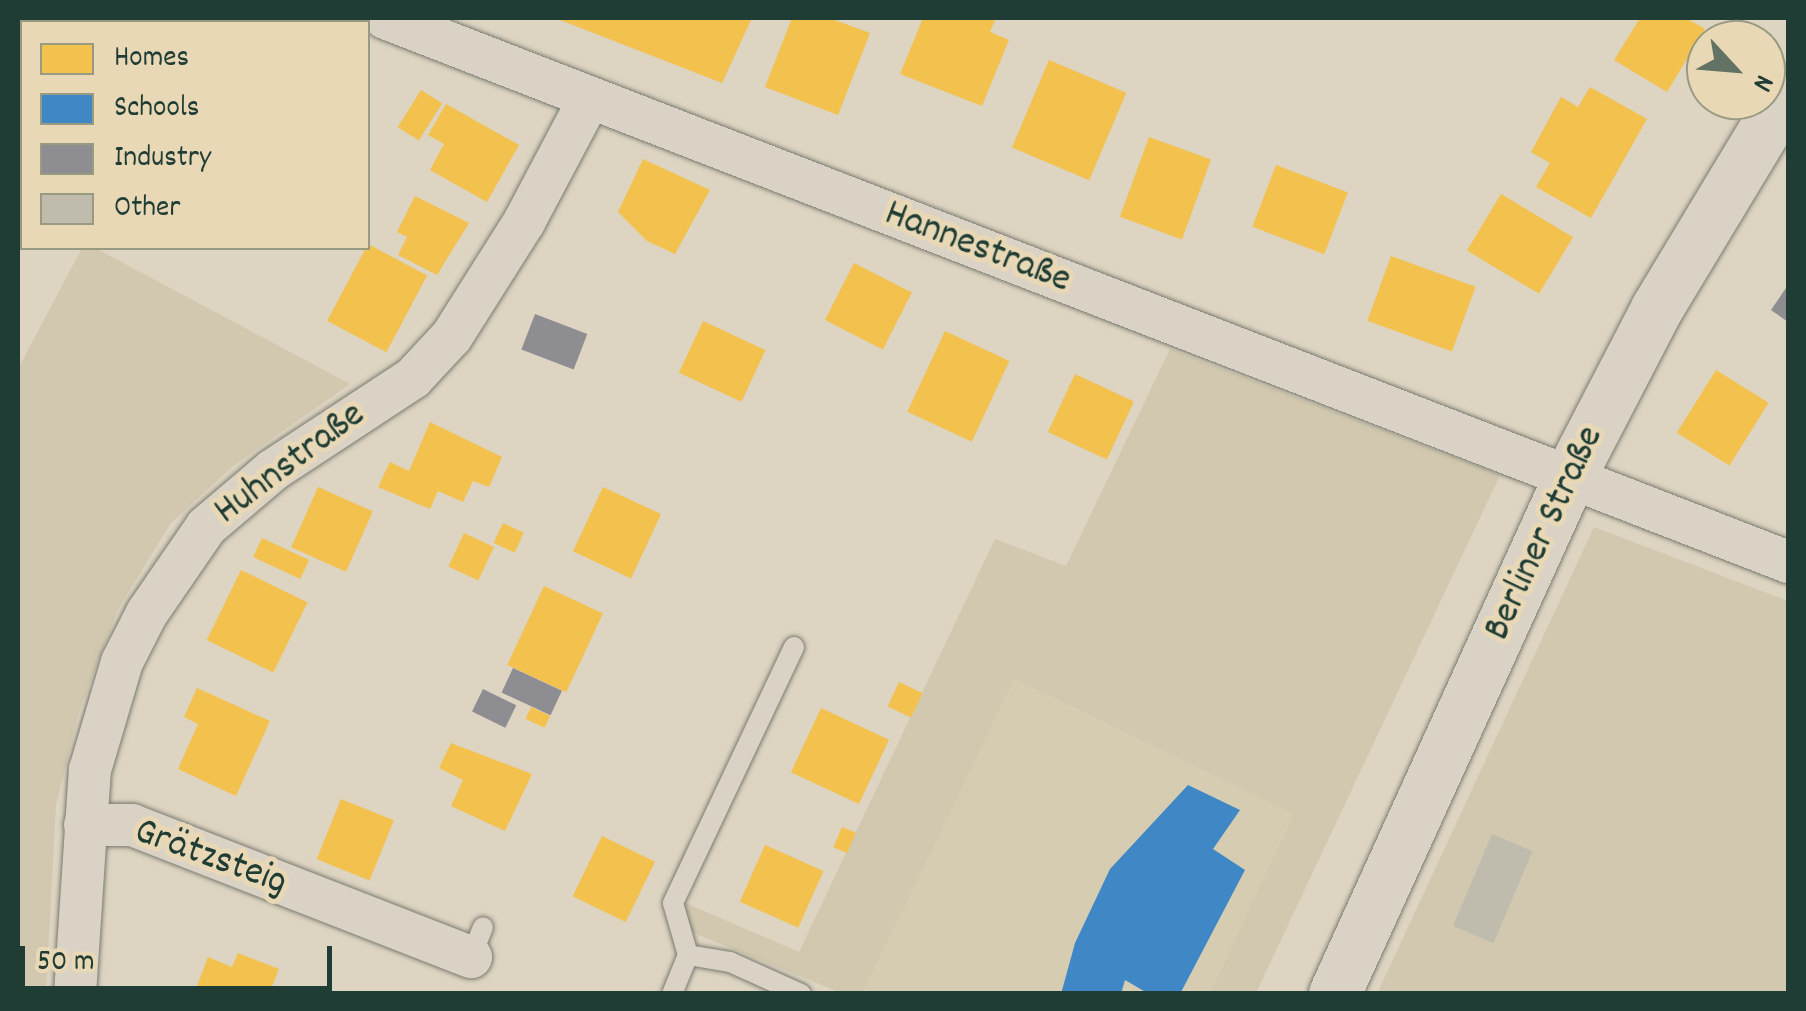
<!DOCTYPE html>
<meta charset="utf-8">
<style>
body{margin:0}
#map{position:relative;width:1806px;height:1011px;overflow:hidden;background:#ddd4c1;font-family:Dekko,sans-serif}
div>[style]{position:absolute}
.built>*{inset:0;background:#d6ccb1}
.green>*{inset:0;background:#d1c8af}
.homes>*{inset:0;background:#f2c14e;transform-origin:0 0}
.schools>*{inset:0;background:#3f88c5}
.industry>*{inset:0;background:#8d8d92;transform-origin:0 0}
.building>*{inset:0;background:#bfbbad;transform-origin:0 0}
.roads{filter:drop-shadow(0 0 2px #7a7b71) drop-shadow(0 0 2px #7a7b71)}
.service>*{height:20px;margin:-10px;padding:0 10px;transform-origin:10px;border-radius:10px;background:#d9d2c5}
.minor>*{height:42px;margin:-21px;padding:0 21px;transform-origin:21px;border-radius:21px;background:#d9d2c5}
.tertiary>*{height:52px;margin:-26px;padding:0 26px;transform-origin:26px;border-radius:26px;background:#d9d2c5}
span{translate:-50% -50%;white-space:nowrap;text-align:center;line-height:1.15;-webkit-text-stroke:10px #e9d8b5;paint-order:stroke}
.street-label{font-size:40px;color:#1f3d34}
.frame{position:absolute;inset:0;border:20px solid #1f3d34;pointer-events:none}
.legend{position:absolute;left:20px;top:20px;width:350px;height:230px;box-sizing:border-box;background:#e9d8b5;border:2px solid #989a81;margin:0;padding:12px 18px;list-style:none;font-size:30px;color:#1f3d34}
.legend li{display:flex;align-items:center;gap:20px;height:50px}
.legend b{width:50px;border:2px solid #989a81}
.north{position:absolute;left:1686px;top:20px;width:100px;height:100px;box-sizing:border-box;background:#e9d8b5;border:2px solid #989a81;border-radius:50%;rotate:116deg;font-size:28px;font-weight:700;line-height:40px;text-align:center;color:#1f3d34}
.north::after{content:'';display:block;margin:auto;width:35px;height:45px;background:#627265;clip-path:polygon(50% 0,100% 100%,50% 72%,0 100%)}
.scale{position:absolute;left:20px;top:946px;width:312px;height:45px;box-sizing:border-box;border:5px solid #1f3d34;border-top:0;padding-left:12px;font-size:30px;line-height:35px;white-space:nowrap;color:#1f3d34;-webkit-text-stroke:8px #e9d8b5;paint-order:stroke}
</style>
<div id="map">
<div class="built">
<div style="clip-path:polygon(1013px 679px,1295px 814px,1210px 993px,863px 994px)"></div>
</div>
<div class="green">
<div style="clip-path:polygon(82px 248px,95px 248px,350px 384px,233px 466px,171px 523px,118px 609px,79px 712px,56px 805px,46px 993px,18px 993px,18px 369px)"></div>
<div style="clip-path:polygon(1170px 349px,1500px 475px,1256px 993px,1210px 993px,1294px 814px,1014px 679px,863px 993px,841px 993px,672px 924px,683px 902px,799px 952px,995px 539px,1066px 566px)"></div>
<div style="clip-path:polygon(1594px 527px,1788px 601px,1788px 993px,1377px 994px)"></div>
</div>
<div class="homes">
<div style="clip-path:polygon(555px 18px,752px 18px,722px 83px)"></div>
<div style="clip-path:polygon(792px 18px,829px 18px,870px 33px,838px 115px,765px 87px)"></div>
<div style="clip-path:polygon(923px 18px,996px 18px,990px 32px,1009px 40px,982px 106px,900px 74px)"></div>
<div style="clip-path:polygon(1640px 18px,1686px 18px,1705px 29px,1667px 92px,1614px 60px)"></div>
<div style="left:1049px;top:60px;width:84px;height:95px;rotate:23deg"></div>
<div style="clip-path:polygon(1590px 87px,1647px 119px,1591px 218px,1536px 187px,1550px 163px,1531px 152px,1561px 97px,1578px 107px)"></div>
<div style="left:421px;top:90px;width:25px;height:44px;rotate:32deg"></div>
<div style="clip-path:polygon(446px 104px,519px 145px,487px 202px,430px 170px,444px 144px,428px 135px)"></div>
<div style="left:1149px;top:137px;width:66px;height:85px;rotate:20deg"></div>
<div style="clip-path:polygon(643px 159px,710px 190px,675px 254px,647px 241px,618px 212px)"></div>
<div style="left:1276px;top:165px;width:77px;height:66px;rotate:21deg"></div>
<div style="left:1501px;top:194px;width:84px;height:66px;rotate:31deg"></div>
<div style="clip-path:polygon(415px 196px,469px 223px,437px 275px,398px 255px,407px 237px,397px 232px)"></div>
<div style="left:368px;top:244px;width:67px;height:87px;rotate:28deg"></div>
<div style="left:1391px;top:256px;width:90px;height:69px;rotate:20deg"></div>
<div style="left:854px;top:263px;width:65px;height:64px;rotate:27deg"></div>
<div style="left:703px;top:321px;width:69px;height:57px;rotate:25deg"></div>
<div style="left:945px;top:331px;width:71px;height:89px;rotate:25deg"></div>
<div style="left:1716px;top:370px;width:62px;height:74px;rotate:32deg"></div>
<div style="left:1075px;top:374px;width:65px;height:64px;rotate:25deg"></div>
<div style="clip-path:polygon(430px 422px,502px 457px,489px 487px,473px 481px,463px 502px,438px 491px,430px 509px,378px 487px,390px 462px,409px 471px)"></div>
<div style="left:318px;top:487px;width:60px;height:66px;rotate:24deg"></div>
<div style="left:603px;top:487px;width:64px;height:71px;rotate:25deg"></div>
<div style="left:503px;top:523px;width:23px;height:22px;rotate:25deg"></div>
<div style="left:464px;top:533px;width:33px;height:37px;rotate:25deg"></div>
<div style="left:262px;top:538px;width:52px;height:21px;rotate:25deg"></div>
<div style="left:241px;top:570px;width:74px;height:78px;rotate:26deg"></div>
<div style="left:544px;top:586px;width:65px;height:87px;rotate:25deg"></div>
<div style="left:899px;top:682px;width:26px;height:27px;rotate:25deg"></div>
<div style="clip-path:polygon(197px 688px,270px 721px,236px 796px,178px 769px,198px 724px,184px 717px)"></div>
<div style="left:531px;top:707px;width:21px;height:13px;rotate:25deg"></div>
<div style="left:821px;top:708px;width:75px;height:71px;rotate:25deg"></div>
<div style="clip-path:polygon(451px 743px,532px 774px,505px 831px,451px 806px,463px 780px,439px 768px)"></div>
<div style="left:341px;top:799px;width:57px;height:65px;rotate:22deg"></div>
<div style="left:842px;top:827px;width:15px;height:22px;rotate:23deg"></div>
<div style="left:602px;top:836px;width:59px;height:67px;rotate:26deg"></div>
<div style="left:765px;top:845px;width:64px;height:62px;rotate:24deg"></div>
<div style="clip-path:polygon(238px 953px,279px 969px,269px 994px,194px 994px,208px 957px,232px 967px)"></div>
</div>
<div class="schools">
<div style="clip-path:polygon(1188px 785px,1240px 810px,1213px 849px,1245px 870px,1180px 994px,1149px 994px,1125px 980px,1121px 994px,1061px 994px,1075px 943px,1110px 869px)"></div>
</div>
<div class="industry">
<div style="clip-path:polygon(1788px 285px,1788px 322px,1771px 310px)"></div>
<div style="left:535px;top:314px;width:56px;height:38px;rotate:21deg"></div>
<div style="left:513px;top:668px;width:54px;height:27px;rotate:25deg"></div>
<div style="left:483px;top:689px;width:37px;height:25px;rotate:26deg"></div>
</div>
<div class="building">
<div style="left:1492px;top:834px;width:44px;height:100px;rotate:23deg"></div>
</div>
<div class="roads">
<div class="service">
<div style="left:688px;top:955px;width:54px;rotate:-106.1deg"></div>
<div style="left:673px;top:903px;width:283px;rotate:-64.7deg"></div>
<div style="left:688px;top:955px;width:43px;rotate:9.5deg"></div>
<div style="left:730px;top:962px;width:78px;rotate:24.3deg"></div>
<div style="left:471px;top:957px;width:32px;rotate:-68deg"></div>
<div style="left:672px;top:994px;width:42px;rotate:-67.7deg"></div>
</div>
<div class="minor">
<div style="left:385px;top:18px;width:1505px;rotate:21.19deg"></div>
<div style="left:85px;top:825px;width:47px"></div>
<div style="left:132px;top:825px;width:364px;rotate:21.3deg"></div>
<div style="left:75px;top:994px;width:225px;rotate:-86.2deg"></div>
<div style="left:90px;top:770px;width:113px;rotate:-73.5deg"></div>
<div style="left:122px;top:662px;width:55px;rotate:-63deg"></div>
<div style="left:147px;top:613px;width:104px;rotate:-55.5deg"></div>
<div style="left:206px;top:527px;width:88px;rotate:-40.4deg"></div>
<div style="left:273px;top:470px;width:168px;rotate:-33.3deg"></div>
<div style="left:413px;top:378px;width:57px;rotate:-47.1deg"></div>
<div style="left:452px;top:336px;width:135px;rotate:-57.7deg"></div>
<div style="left:524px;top:222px;width:139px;rotate:-62.1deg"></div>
</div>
<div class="tertiary">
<div style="left:1335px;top:994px;width:568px;rotate:-65.56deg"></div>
<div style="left:1570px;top:477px;width:189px;rotate:-62.6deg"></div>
<div style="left:1657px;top:309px;width:253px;rotate:-58.9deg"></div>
</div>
</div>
<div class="street-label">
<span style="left:977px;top:249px;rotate:21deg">Hannestraße</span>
<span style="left:291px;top:465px;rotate:-37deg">Huhnstraße</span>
<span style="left:1546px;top:534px;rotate:-65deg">Berliner Straße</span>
<span style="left:210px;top:859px;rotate:20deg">Grätzsteig</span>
</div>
<div class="frame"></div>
<ul class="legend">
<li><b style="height:28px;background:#f2c14e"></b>Homes</li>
<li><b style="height:28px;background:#3f88c5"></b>Schools</li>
<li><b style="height:28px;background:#8d8d92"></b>Industry</li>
<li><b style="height:28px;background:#bfbbad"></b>Other</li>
</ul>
<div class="north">N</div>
<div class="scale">50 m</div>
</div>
